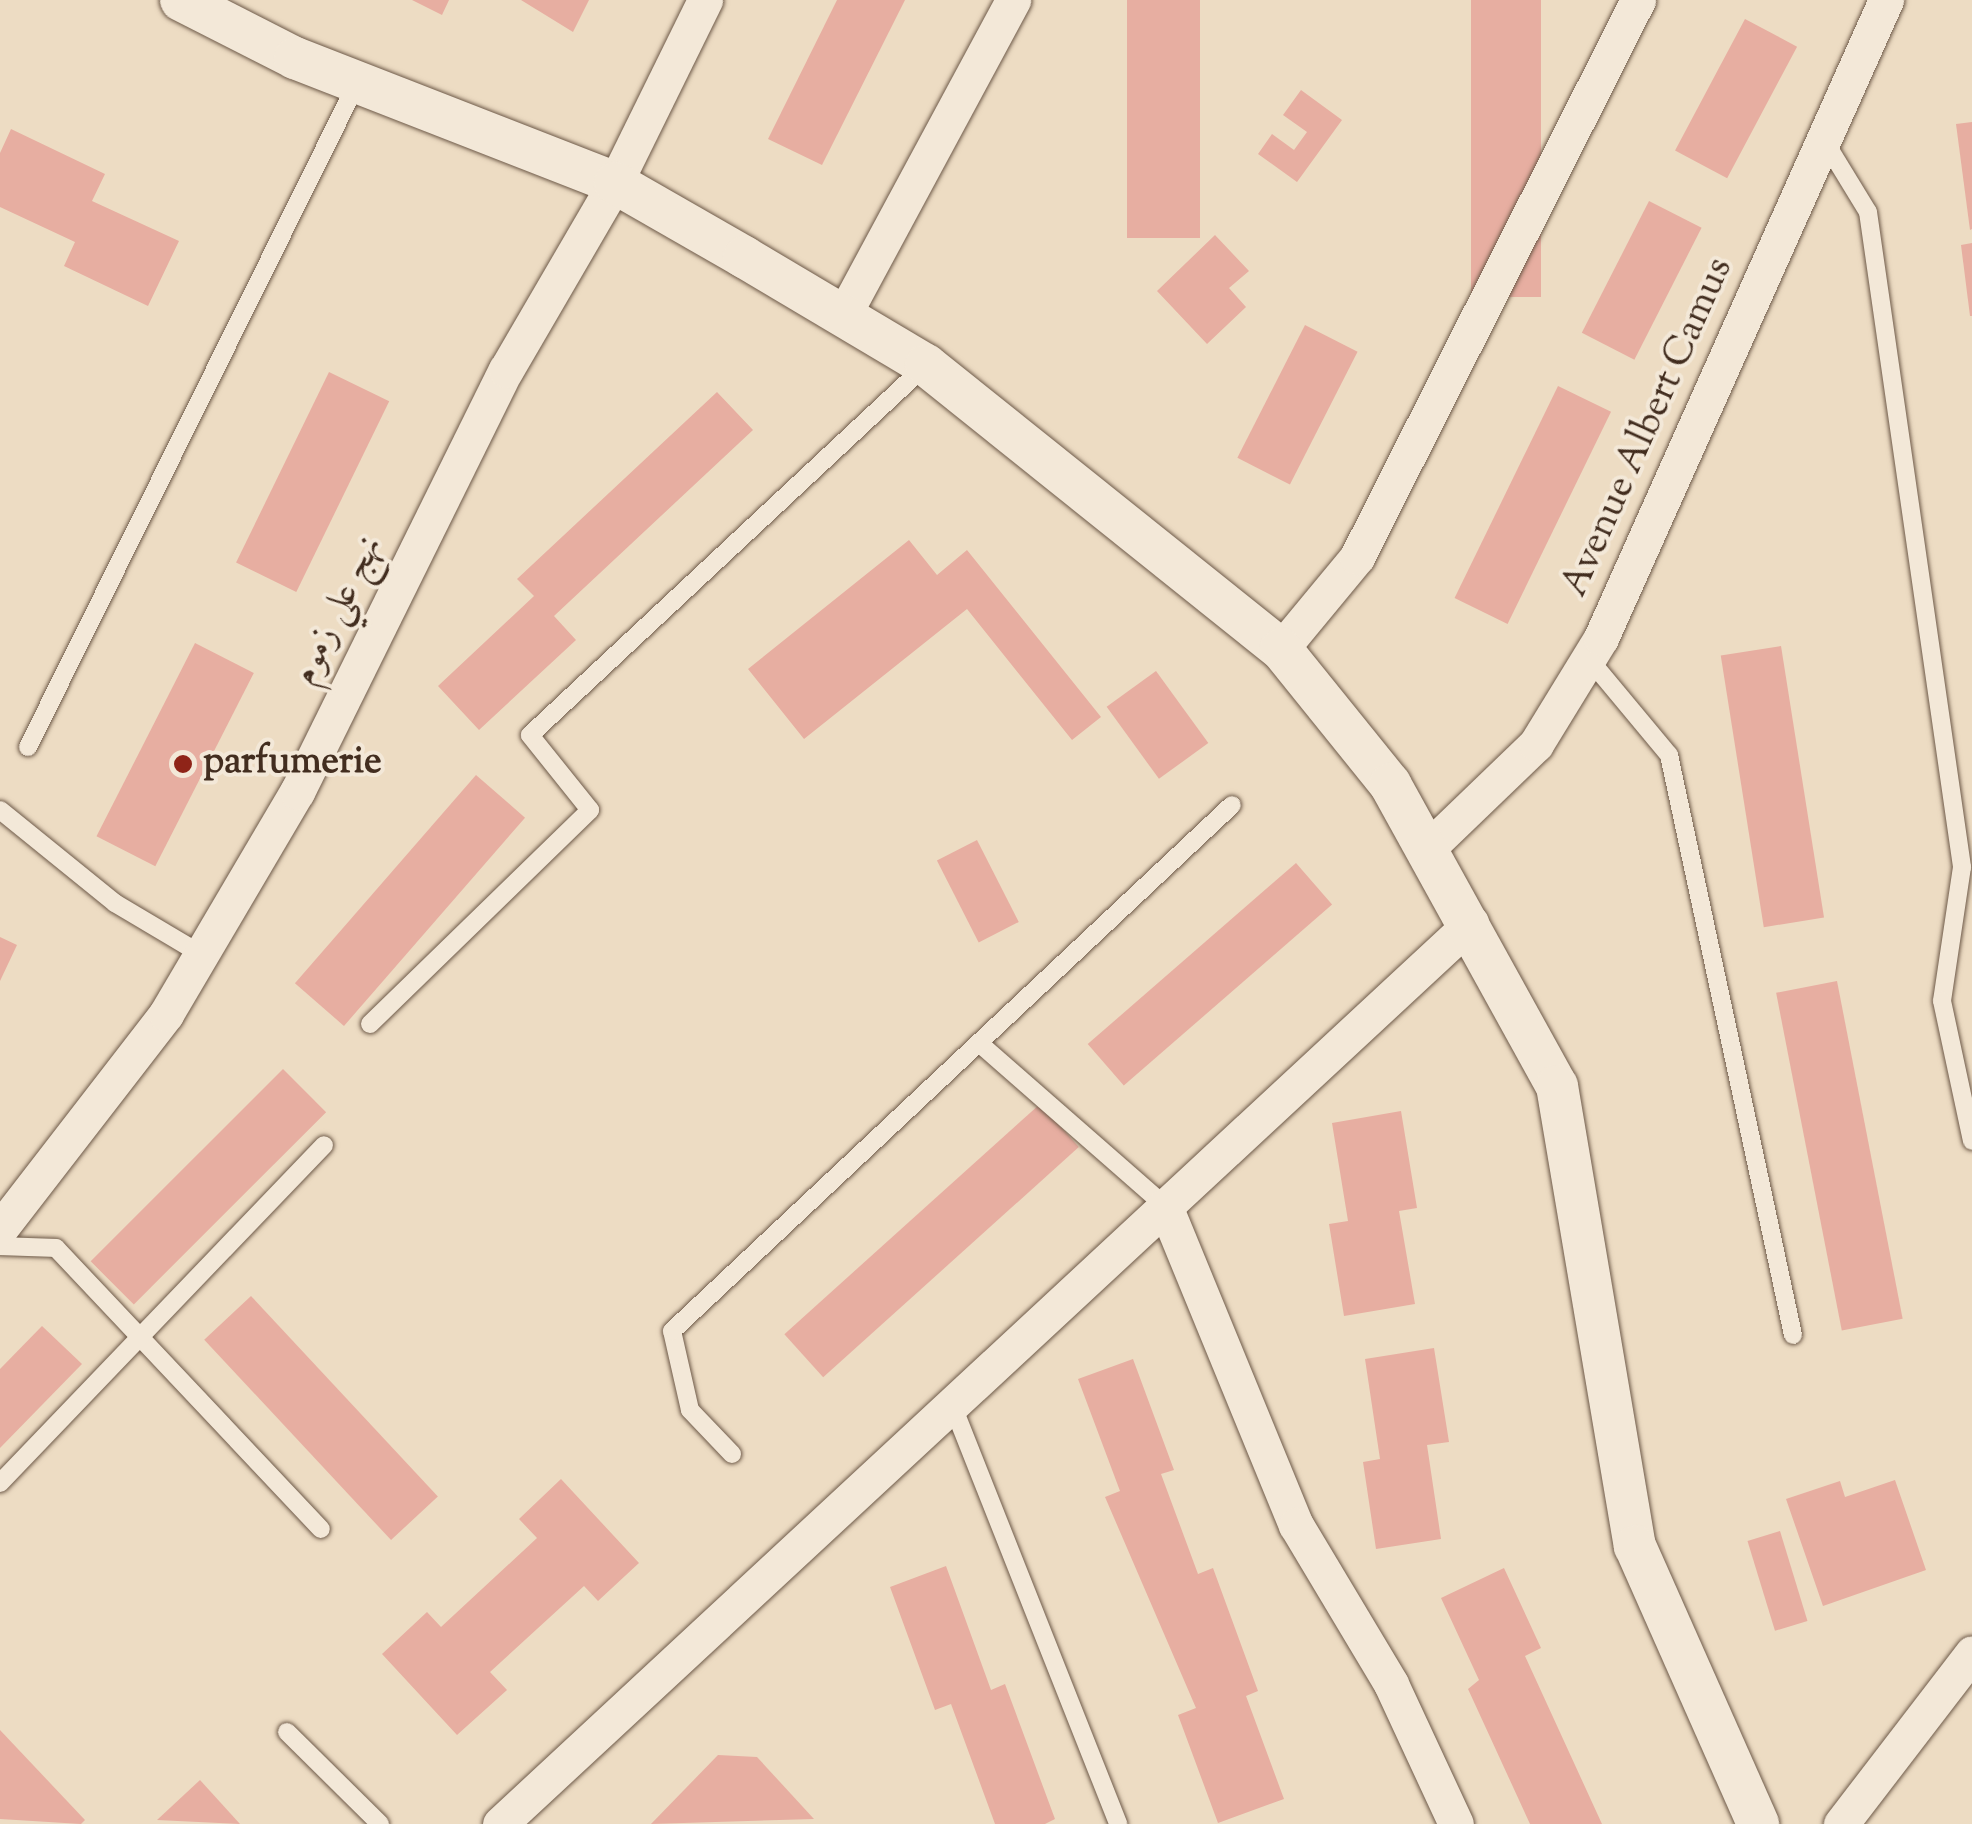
<!DOCTYPE html>
<meta charset="utf-8">
<style>
body{margin:0}
#map{position:relative;width:1972px;height:1824px;overflow:hidden;background:#eddcc3;font-family:"Sorts Mill Goudy",Amiri,serif}
div>[style]{position:absolute}
.building>*{inset:0;background:#e7aea1;transform-origin:0 0}
.roads{filter:drop-shadow(0 0 2px #6d5948) drop-shadow(0 0 2px #6d5948)}
.service>*{height:18px;margin:-9px;padding:0 9px;transform-origin:9px;border-radius:9px;background:#f3e8d8}
.minor>*{height:35px;margin:-17.5px;padding:0 17.5px;transform-origin:17.5px;border-radius:17.5px;background:#f3e8d8}
.tertiary>*{height:42px;margin:-21px;padding:0 21px;transform-origin:21px;border-radius:21px;background:#f3e8d8}
.dots>*{width:28px;height:28px;translate:-50% -50%;box-sizing:border-box;border:5px solid #f3e8d8;border-radius:50%}
span{translate:-50% -50%;white-space:nowrap;text-align:center;line-height:1.15;-webkit-text-stroke:8px #f3e8d8;paint-order:stroke}
.street-label{font-size:38px;color:#422d1f}
.poi-label{font-size:38px;color:#422d1f;font-weight:700}
.left{translate:0 -50%;text-align:left}
</style>
<div id="map">
<div class="building">
<div style="clip-path:polygon(412px 0,449px 0,442px 15px)"></div>
<div style="clip-path:polygon(521px 0,589px 0,573px 32px)"></div>
<div style="clip-path:polygon(837px 0,905px 0,822px 165px,768px 139px)"></div>
<div style="left:1127px;top:0;width:73px;height:238px"></div>
<div style="left:1471px;top:0;width:70px;height:297px"></div>
<div style="left:1745px;top:19px;width:59px;height:149px;rotate:28deg"></div>
<div style="clip-path:polygon(1301px 90px,1342px 120px,1297px 182px,1258px 154px,1272px 134px,1294px 150px,1307px 132px,1283px 115px)"></div>
<div style="clip-path:polygon(1972px 122px,1972px 229px,1970px 230px,1956px 124px)"></div>
<div style="clip-path:polygon(11px 129px,105px 174px,92px 201px,179px 241px,148px 306px,64px 266px,75px 242px,0 207px,0 153px)"></div>
<div style="left:1649px;top:201px;width:59px;height:148px;rotate:27deg"></div>
<div style="clip-path:polygon(1215px 235px,1249px 271px,1229px 288px,1246px 307px,1207px 344px,1157px 291px)"></div>
<div style="clip-path:polygon(1972px 243px,1972px 316px,1970px 316px,1961px 245px)"></div>
<div style="left:1305px;top:325px;width:59px;height:149px;rotate:27deg"></div>
<div style="left:329px;top:372px;width:67px;height:212px;rotate:26deg"></div>
<div style="left:1558px;top:386px;width:59px;height:236px;rotate:26deg"></div>
<div style="clip-path:polygon(717px 392px,753px 430px,554px 616px,576px 640px,479px 730px,438px 686px,534px 596px,517px 579px)"></div>
<div style="clip-path:polygon(909px 540px,937px 575px,967px 550px,1101px 717px,1072px 740px,967px 609px,804px 739px,748px 669px)"></div>
<div style="left:195px;top:643px;width:66px;height:217px;rotate:27deg"></div>
<div style="left:1781px;top:646px;width:275px;height:61px;rotate:81deg"></div>
<div style="left:1156px;top:671px;width:89px;height:61px;rotate:54deg"></div>
<div style="left:476px;top:775px;width:65px;height:276px;rotate:41deg"></div>
<div style="left:977px;top:840px;width:92px;height:45px;rotate:63deg"></div>
<div style="left:1296px;top:863px;width:55px;height:276px;rotate:49deg"></div>
<div style="clip-path:polygon(0 937px,17px 945px,0 981px)"></div>
<div style="left:1837px;top:981px;width:344px;height:62px;rotate:79deg"></div>
<div style="left:283px;top:1069px;width:61px;height:272px;rotate:45deg"></div>
<div style="left:1040px;top:1104px;width:58px;height:344px;rotate:48deg"></div>
<div style="clip-path:polygon(1401px 1111px,1417px 1208px,1399px 1211px,1415px 1304px,1344px 1316px,1329px 1224px,1348px 1221px,1332px 1123px)"></div>
<div style="left:251px;top:1296px;width:274px;height:64px;rotate:47deg"></div>
<div style="clip-path:polygon(42px 1326px,82px 1364px,0 1448px,0 1369px)"></div>
<div style="clip-path:polygon(1434px 1348px,1449px 1442px,1427px 1445px,1441px 1539px,1376px 1549px,1363px 1462px,1380px 1459px,1365px 1359px)"></div>
<div style="clip-path:polygon(1133px 1359px,1174px 1470px,1161px 1474px,1198px 1574px,1213px 1568px,1258px 1691px,1246px 1696px,1284px 1799px,1218px 1823px,1178px 1715px,1196px 1708px,1105px 1497px,1120px 1491px,1078px 1379px)"></div>
<div style="clip-path:polygon(561px 1479px,639px 1563px,598px 1601px,584px 1586px,490px 1672px,507px 1690px,457px 1735px,382px 1654px,427px 1612px,441px 1627px,537px 1538px,519px 1519px)"></div>
<div style="clip-path:polygon(1895px 1480px,1926px 1570px,1823px 1606px,1786px 1499px,1840px 1481px,1845px 1497px)"></div>
<div style="left:1780px;top:1531px;width:94px;height:34px;rotate:73deg"></div>
<div style="clip-path:polygon(946px 1566px,991px 1690px,1005px 1684px,1055px 1819px,1045px 1824px,995px 1824px,951px 1704px,935px 1710px,890px 1587px)"></div>
<div style="clip-path:polygon(1504px 1568px,1541px 1648px,1525px 1656px,1602px 1824px,1530px 1824px,1468px 1689px,1479px 1680px,1441px 1598px)"></div>
<div style="clip-path:polygon(0 1730px,85px 1820px,81px 1824px,0 1819px)"></div>
<div style="clip-path:polygon(718px 1755px,757px 1757px,814px 1819px,651px 1824px)"></div>
<div style="clip-path:polygon(200px 1780px,240px 1824px,157px 1820px)"></div>
</div>
<div class="roads">
<div class="service">
<div style="left:1824px;top:140px;width:84px;rotate:58.6deg"></div>
<div style="left:1868px;top:212px;width:662px;rotate:81.83deg"></div>
<div style="left:1962px;top:867px;width:135px;rotate:98.5deg"></div>
<div style="left:1942px;top:1001px;width:143px;rotate:77.9deg"></div>
<div style="left:1589px;top:659px;width:125px;rotate:50.2deg"></div>
<div style="left:1669px;top:755px;width:593px;rotate:77.93deg"></div>
<div style="left:28px;top:747px;width:741px;rotate:-63.64deg"></div>
<div style="left:0;top:810px;width:148px;rotate:39deg"></div>
<div style="left:115px;top:903px;width:100px;rotate:30.7deg"></div>
<div style="left:370px;top:1024px;width:307px;rotate:-44.2deg"></div>
<div style="left:590px;top:810px;width:96px;rotate:-128.7deg"></div>
<div style="left:530px;top:735px;width:541px;rotate:-43.05deg"></div>
<div style="left:979px;top:1043px;width:247px;rotate:41.2deg"></div>
<div style="left:0;top:1246px;width:56px;rotate:2deg"></div>
<div style="left:56px;top:1248px;width:386px;rotate:46.7deg"></div>
<div style="left:952px;top:1404px;width:452px;rotate:68.4deg"></div>
<div style="left:732px;top:1454px;width:61px;rotate:-133.7deg"></div>
<div style="left:690px;top:1410px;width:81px;rotate:-102.8deg"></div>
<div style="left:672px;top:1331px;width:768px;rotate:-43.21deg"></div>
<div style="left:0;top:1483px;width:468px;rotate:-46.2deg"></div>
<div style="left:287px;top:1732px;width:131px;rotate:44.7deg"></div>
</div>
<div class="minor">
<div style="left:843px;top:316px;width:359px;rotate:-61.7deg"></div>
<div style="left:1281px;top:649px;width:119px;rotate:-50.4deg"></div>
<div style="left:1357px;top:557px;width:624px;rotate:-63.23deg"></div>
<div style="left:1427px;top:849px;width:151px;rotate:-43.9deg"></div>
<div style="left:1536px;top:744px;width:124px;rotate:-58.5deg"></div>
<div style="left:1601px;top:638px;width:699px;rotate:-65.93deg"></div>
<div style="left:1165px;top:1206px;width:345px;rotate:67.7deg"></div>
<div style="left:1296px;top:1525px;width:185px;rotate:59.1deg"></div>
<div style="left:1391px;top:1684px;width:154px;rotate:65.1deg"></div>
<div style="left:0;top:1229px;width:272px;rotate:-52.3deg"></div>
<div style="left:166px;top:1014px;width:258px;rotate:-59.5deg"></div>
<div style="left:297px;top:792px;width:471px;rotate:-63.7deg"></div>
<div style="left:506px;top:370px;width:216px;rotate:-59.8deg"></div>
<div style="left:615px;top:183px;width:204px;rotate:-63.8deg"></div>
<div style="left:500px;top:1824px;width:1325px;rotate:-42.86deg"></div>
<div style="left:1841px;top:1824px;width:215px;rotate:-52.5deg"></div>
</div>
<div class="tertiary">
<div style="left:181px;top:0;width:128px;rotate:27deg"></div>
<div style="left:295px;top:58px;width:344px;rotate:21.3deg"></div>
<div style="left:615px;top:183px;width:149px;rotate:29.8deg"></div>
<div style="left:744px;top:257px;width:212px;rotate:30.7deg"></div>
<div style="left:926px;top:365px;width:455px;rotate:38.7deg"></div>
<div style="left:1281px;top:649px;width:174px;rotate:51.1deg"></div>
<div style="left:1390px;top:784px;width:345px;rotate:61.1deg"></div>
<div style="left:1557px;top:1086px;width:467px;rotate:80.4deg"></div>
<div style="left:1635px;top:1546px;width:304px;rotate:66.1deg"></div>
</div>
</div>
<div class="dots">
<div style="left:183px;top:764px;background:#8f2418"></div>
</div>
<div class="street-label">
<span style="left:1649px;top:428px;rotate:-66deg">Avenue Albert Camus</span>
<span style="left:339px;top:611px;rotate:-64deg">نهج علي زموم</span>
</div>
<div class="poi-label">
<span class="left" style="left:203px;top:764px">parfumerie</span>
</div>
</div>
